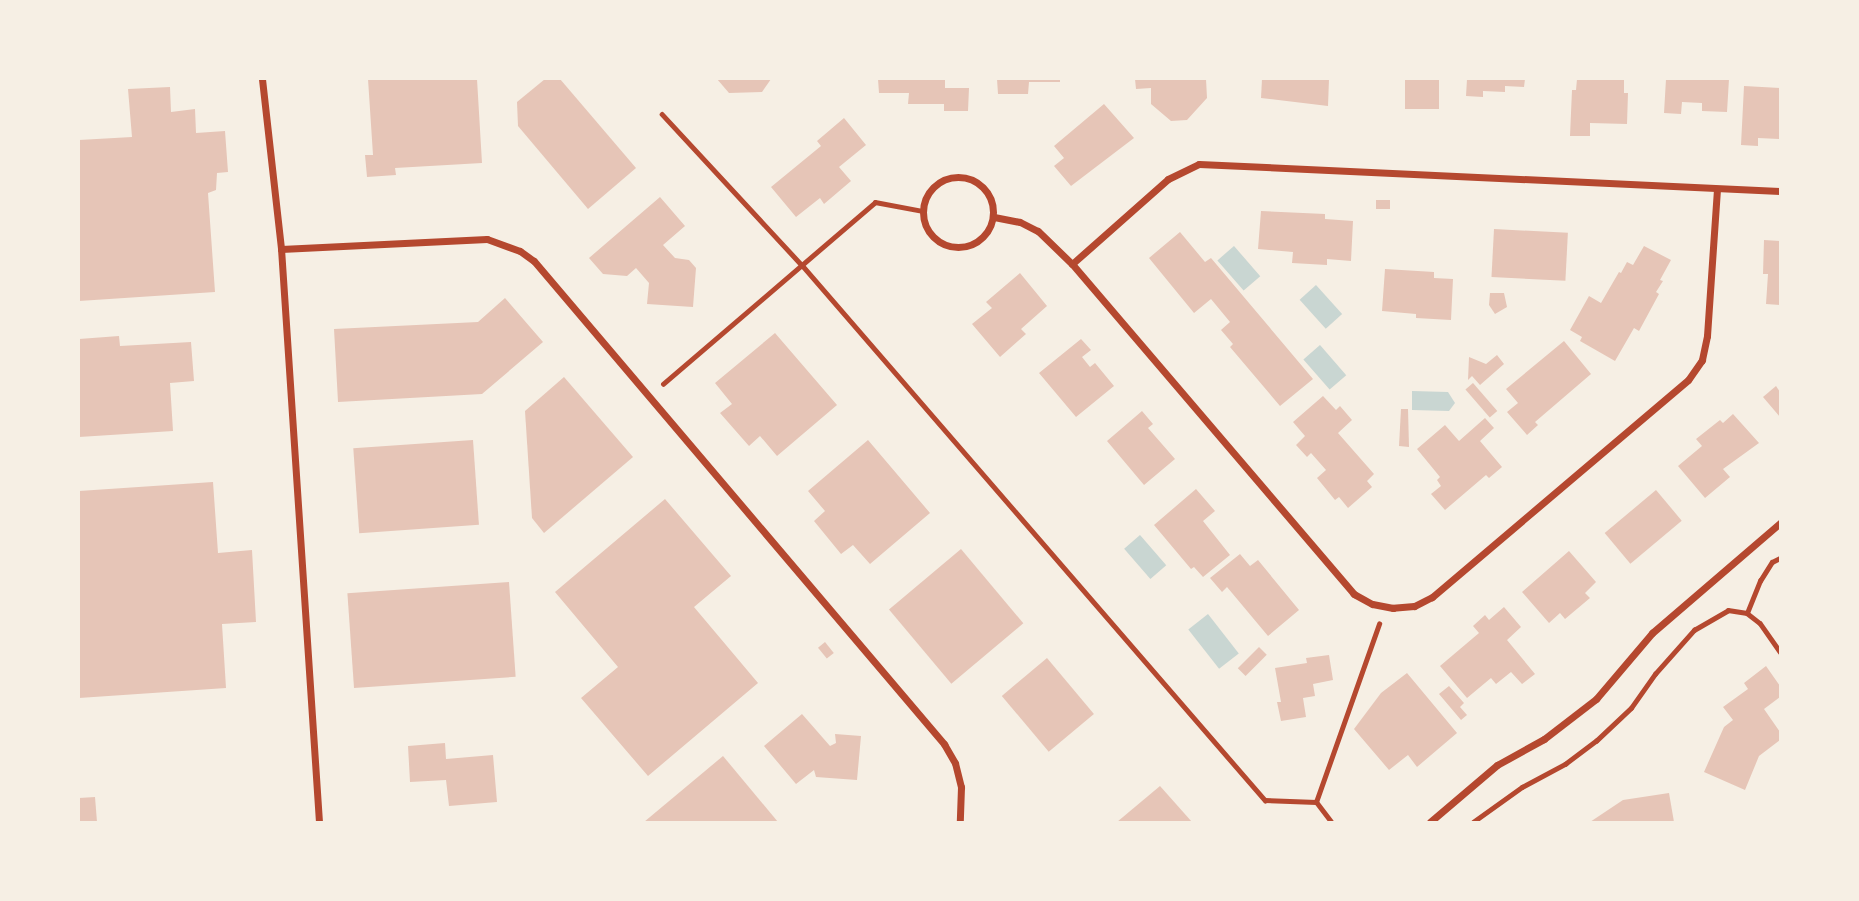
<!DOCTYPE html>
<style>
body{margin:0}
#map{position:relative;width:1859px;height:901px;overflow:hidden;background:#f6efe4;font-family:"Source Serif 4",serif}
div>[style]{position:absolute}
.water>*{inset:0;background:#c9d6d2;transform-origin:0 0}
.building>*{inset:0;background:#e6c5b7;transform-origin:0 0}
.path>*{height:4.5px;margin:-2.25px;padding:0 2.25px;transform-origin:2.25px;border-radius:2.25px;background:#b5482f}
.minor>*{height:7px;margin:-3.5px;padding:0 3.5px;transform-origin:3.5px;border-radius:3.5px;background:#b5482f}
.minor>.ring{margin:-3.5px;padding:0;box-sizing:content-box;background:none;border:7px solid #b5482f;border-radius:50%}
span{translate:-50% -50%;white-space:nowrap;text-align:center;line-height:1.15;-webkit-text-stroke:6px #f6efe4;paint-order:stroke}
.frame{position:absolute;inset:0;border:80px solid #f6efe4;pointer-events:none}
</style>
<div id="map">
<div class="water">
<div style="left:1234px;top:246px;width:40px;height:22px;rotate:49deg"></div>
<div style="left:1316px;top:285px;width:39px;height:22px;rotate:48deg"></div>
<div style="left:1320px;top:345px;width:40px;height:22px;rotate:49deg"></div>
<div style="clip-path:polygon(1412px 391px,1448px 392px,1455px 403px,1449px 411px,1412px 410px)"></div>
<div style="left:1140px;top:535px;width:40px;height:21px;rotate:49deg"></div>
<div style="left:1208px;top:614px;width:50px;height:25px;rotate:52deg"></div>
</div>
<div class="building">
<div style="clip-path:polygon(368px 79px,477px 79px,482px 163px,395px 168px,396px 175px,367px 177px,365px 155px,373px 155px)"></div>
<div style="clip-path:polygon(545px 79px,560px 79px,636px 168px,588px 209px,518px 126px,517px 102px)"></div>
<div style="clip-path:polygon(717px 79px,771px 79px,762px 92px,729px 93px)"></div>
<div style="clip-path:polygon(878px 79px,945px 79px,945px 88px,969px 88px,968px 111px,944px 111px,944px 104px,908px 104px,909px 93px,879px 93px)"></div>
<div style="clip-path:polygon(997px 79px,1060px 79px,1060px 82px,1029px 82px,1028px 94px,998px 94px)"></div>
<div style="clip-path:polygon(1135px 79px,1206px 79px,1207px 98px,1187px 120px,1171px 121px,1151px 104px,1151px 88px,1136px 89px)"></div>
<div style="clip-path:polygon(1262px 79px,1329px 79px,1328px 106px,1261px 98px)"></div>
<div style="left:1405px;top:79px;width:34px;height:30px"></div>
<div style="clip-path:polygon(1467px 79px,1525px 79px,1524px 87px,1505px 86px,1505px 92px,1483px 91px,1483px 97px,1466px 96px)"></div>
<div style="clip-path:polygon(1577px 79px,1624px 79px,1624px 93px,1628px 93px,1627px 124px,1590px 123px,1590px 136px,1570px 136px,1572px 90px,1576px 90px)"></div>
<div style="clip-path:polygon(1666px 79px,1729px 79px,1727px 112px,1702px 111px,1702px 103px,1682px 102px,1681px 114px,1664px 113px)"></div>
<div style="clip-path:polygon(1744px 86px,1780px 88px,1779px 139px,1758px 138px,1758px 146px,1741px 145px)"></div>
<div style="clip-path:polygon(170px 87px,171px 112px,195px 109px,196px 133px,225px 131px,228px 172px,217px 173px,216px 190px,208px 193px,215px 292px,79px 301px,79px 140px,132px 137px,128px 89px)"></div>
<div style="clip-path:polygon(1104px 104px,1134px 138px,1071px 186px,1054px 166px,1064px 158px,1054px 146px)"></div>
<div style="clip-path:polygon(844px 118px,866px 145px,839px 167px,851px 181px,824px 204px,820px 198px,796px 217px,771px 187px,821px 146px,817px 141px)"></div>
<div style="clip-path:polygon(660px 197px,685px 226px,663px 245px,675px 258px,689px 260px,696px 268px,693px 307px,647px 304px,649px 283px,636px 268px,627px 276px,603px 274px,589px 258px)"></div>
<div style="left:1376px;top:200px;width:14px;height:9px"></div>
<div style="clip-path:polygon(1261px 211px,1325px 214px,1325px 219px,1353px 221px,1351px 261px,1327px 259px,1327px 265px,1292px 263px,1293px 252px,1258px 249px)"></div>
<div style="left:1494px;top:229px;width:74px;height:48px;rotate:3deg"></div>
<div style="clip-path:polygon(1180px 232px,1205px 262px,1211px 258px,1313px 379px,1280px 406px,1230px 347px,1233px 344px,1221px 330px,1230px 322px,1211px 299px,1194px 313px,1149px 258px)"></div>
<div style="clip-path:polygon(1764px 240px,1780px 241px,1780px 305px,1766px 304px,1768px 274px,1763px 274px)"></div>
<div style="clip-path:polygon(1644px 246px,1671px 260px,1660px 280px,1663px 281px,1656px 292px,1659px 294px,1639px 331px,1634px 328px,1615px 361px,1580px 341px,1582px 337px,1570px 330px,1589px 296px,1601px 303px,1619px 272px,1621px 273px,1627px 262px,1633px 265px)"></div>
<div style="clip-path:polygon(1385px 269px,1434px 272px,1434px 278px,1453px 279px,1451px 320px,1416px 318px,1416px 314px,1382px 311px)"></div>
<div style="clip-path:polygon(1020px 273px,1047px 306px,1021px 329px,1026px 334px,1000px 357px,972px 324px,992px 308px,986px 302px)"></div>
<div style="clip-path:polygon(1490px 293px,1504px 293px,1507px 307px,1495px 314px,1489px 305px)"></div>
<div style="clip-path:polygon(505px 298px,543px 342px,482px 394px,338px 402px,334px 329px,478px 322px)"></div>
<div style="clip-path:polygon(775px 333px,837px 405px,777px 456px,760px 436px,749px 446px,720px 413px,732px 404px,715px 383px)"></div>
<div style="clip-path:polygon(119px 336px,120px 346px,191px 342px,194px 381px,170px 383px,173px 431px,79px 437px,79px 339px)"></div>
<div style="clip-path:polygon(1081px 339px,1091px 350px,1082px 357px,1090px 367px,1095px 363px,1114px 386px,1076px 417px,1039px 373px)"></div>
<div style="clip-path:polygon(1564px 341px,1591px 374px,1535px 422px,1538px 425px,1527px 435px,1507px 412px,1518px 403px,1506px 389px)"></div>
<div style="clip-path:polygon(1497px 355px,1504px 364px,1480px 385px,1472px 376px,1468px 380px,1469px 357px,1486px 364px)"></div>
<div style="clip-path:polygon(564px 377px,633px 457px,544px 533px,532px 518px,525px 411px)"></div>
<div style="left:1473px;top:383px;width:37px;height:10px;rotate:49deg"></div>
<div style="clip-path:polygon(1776px 386px,1780px 392px,1780px 417px,1763px 397px)"></div>
<div style="clip-path:polygon(1323px 396px,1336px 410px,1340px 406px,1352px 420px,1338px 433px,1374px 474px,1367px 481px,1372px 487px,1348px 508px,1339px 497px,1335px 500px,1317px 478px,1326px 470px,1311px 453px,1307px 457px,1296px 445px,1305px 436px,1293px 422px)"></div>
<div style="clip-path:polygon(1401px 409px,1408px 409px,1409px 447px,1399px 446px)"></div>
<div style="clip-path:polygon(1142px 411px,1153px 424px,1148px 428px,1175px 459px,1144px 485px,1107px 441px)"></div>
<div style="clip-path:polygon(1733px 414px,1759px 443px,1723px 469px,1730px 477px,1705px 498px,1678px 466px,1702px 446px,1696px 439px,1720px 420px,1723px 423px)"></div>
<div style="clip-path:polygon(1485px 418px,1494px 428px,1480px 441px,1502px 467px,1489px 478px,1486px 475px,1445px 510px,1431px 494px,1441px 486px,1437px 480px,1440px 477px,1417px 449px,1445px 425px,1459px 441px)"></div>
<div style="left:473px;top:440px;width:85px;height:120px;rotate:86deg"></div>
<div style="clip-path:polygon(868px 440px,930px 513px,870px 564px,853px 545px,841px 554px,814px 521px,825px 511px,808px 491px)"></div>
<div style="clip-path:polygon(213px 482px,218px 553px,252px 550px,256px 622px,222px 624px,226px 688px,79px 698px,79px 491px)"></div>
<div style="clip-path:polygon(1196px 489px,1215px 511px,1203px 521px,1230px 555px,1203px 577px,1194px 567px,1191px 569px,1154px 525px)"></div>
<div style="left:1656px;top:490px;width:40px;height:67px;rotate:50deg"></div>
<div style="clip-path:polygon(665px 499px,731px 576px,694px 607px,758px 683px,648px 776px,581px 698px,618px 667px,555px 592px)"></div>
<div style="left:961px;top:549px;width:97px;height:94px;rotate:50deg"></div>
<div style="clip-path:polygon(1569px 551px,1596px 582px,1585px 593px,1590px 598px,1565px 619px,1560px 613px,1549px 623px,1522px 592px)"></div>
<div style="clip-path:polygon(1240px 554px,1250px 566px,1258px 560px,1299px 610px,1268px 636px,1227px 587px,1222px 592px,1210px 578px)"></div>
<div style="left:509px;top:582px;width:95px;height:162px;rotate:86deg"></div>
<div style="clip-path:polygon(1504px 607px,1521px 627px,1507px 640px,1535px 674px,1522px 684px,1511px 672px,1496px 684px,1491px 678px,1467px 698px,1440px 666px,1479px 633px,1473px 626px,1485px 615px,1489px 620px)"></div>
<div style="left:825px;top:642px;width:14px;height:9px;rotate:51deg"></div>
<div style="left:1259px;top:647px;width:11px;height:30px;rotate:45deg"></div>
<div style="clip-path:polygon(1329px 655px,1333px 680px,1313px 684px,1315px 696px,1303px 698px,1306px 717px,1281px 721px,1277px 702px,1281px 702px,1275px 668px,1307px 663px,1306px 658px)"></div>
<div style="left:1047px;top:658px;width:73px;height:59px;rotate:50deg"></div>
<div style="clip-path:polygon(1766px 666px,1780px 686px,1780px 697px,1764px 709px,1780px 732px,1780px 740px,1759px 756px,1745px 790px,1704px 772px,1724px 727px,1733px 720px,1723px 707px,1748px 689px,1744px 683px)"></div>
<div style="clip-path:polygon(1407px 673px,1457px 733px,1417px 767px,1408px 755px,1389px 770px,1354px 729px,1381px 693px)"></div>
<div style="clip-path:polygon(1449px 686px,1464px 703px,1460px 707px,1467px 715px,1461px 720px,1439px 694px)"></div>
<div style="clip-path:polygon(802px 714px,830px 746px,836px 743px,835px 734px,861px 736px,857px 780px,816px 777px,814px 770px,796px 784px,764px 746px)"></div>
<div style="clip-path:polygon(445px 743px,446px 759px,493px 755px,497px 802px,449px 806px,446px 780px,410px 782px,408px 746px)"></div>
<div style="clip-path:polygon(723px 756px,778px 822px,644px 822px)"></div>
<div style="clip-path:polygon(1160px 786px,1192px 822px,1117px 822px)"></div>
<div style="clip-path:polygon(1669px 793px,1674px 822px,1590px 822px,1623px 800px)"></div>
<div style="clip-path:polygon(95px 797px,97px 822px,79px 822px,79px 798px)"></div>
</div>
<div class="path">
<div style="left:662px;top:114px;width:206px;rotate:47.2deg"></div>
<div style="left:802px;top:265px;width:708px;rotate:49.13deg"></div>
<div style="left:1265px;top:800px;width:51px;rotate:2.2deg"></div>
<div style="left:663px;top:384px;width:279px;rotate:-40.6deg"></div>
<div style="left:875px;top:202px;width:49px;rotate:10.6deg"></div>
<div style="left:1747px;top:613px;width:16px;rotate:38deg"></div>
<div style="left:1760px;top:623px;width:35px;rotate:55deg"></div>
<div style="left:1331px;top:822px;width:25px;rotate:-127deg"></div>
<div style="left:1316px;top:802px;width:189px;rotate:-70.5deg"></div>
<div style="left:1473px;top:822px;width:60px;rotate:-35.5deg"></div>
<div style="left:1522px;top:787px;width:49px;rotate:-28.1deg"></div>
<div style="left:1565px;top:764px;width:39px;rotate:-37deg"></div>
<div style="left:1596px;top:741px;width:48px;rotate:-43.3deg"></div>
<div style="left:1631px;top:708px;width:42px;rotate:-54.8deg"></div>
<div style="left:1655px;top:674px;width:59px;rotate:-48.4deg"></div>
<div style="left:1694px;top:630px;width:39px;rotate:-30deg"></div>
<div style="left:1728px;top:610px;width:19px;rotate:9deg"></div>
<div style="left:1747px;top:613px;width:35px;rotate:-68deg"></div>
<div style="left:1760px;top:581px;width:22px;rotate:-58deg"></div>
<div style="left:1772px;top:562px;width:9px;rotate:-27deg"></div>
</div>
<div class="minor">
<div style="left:262px;top:79px;width:171px;rotate:83.6deg"></div>
<div class="ring" style="left:923px;top:177px;width:63px;height:63px"></div>
<div style="left:1717px;top:189px;width:147px;rotate:93.9deg"></div>
<div style="left:1707px;top:336px;width:25px;rotate:102deg"></div>
<div style="left:1702px;top:360px;width:24px;rotate:125deg"></div>
<div style="left:1688px;top:380px;width:336px;rotate:139.7deg"></div>
<div style="left:1432px;top:597px;width:20px;rotate:153deg"></div>
<div style="left:1414px;top:606px;width:21px;rotate:175deg"></div>
<div style="left:1393px;top:608px;width:21px;rotate:-169deg"></div>
<div style="left:1372px;top:604px;width:21px;rotate:-151deg"></div>
<div style="left:1354px;top:594px;width:434px;rotate:-130.5deg"></div>
<div style="left:1072px;top:264px;width:128px;rotate:-41.5deg"></div>
<div style="left:1168px;top:179px;width:34px;rotate:-26deg"></div>
<div style="left:1199px;top:164px;width:582px;rotate:2.66deg"></div>
<div style="left:994px;top:217px;width:26px;rotate:11deg"></div>
<div style="left:1020px;top:222px;width:20px;rotate:27deg"></div>
<div style="left:1038px;top:231px;width:47px;rotate:44.1deg"></div>
<div style="left:319px;top:822px;width:574px;rotate:-93.79deg"></div>
<div style="left:281px;top:249px;width:206px;rotate:-2.8deg"></div>
<div style="left:487px;top:239px;width:35px;rotate:20deg"></div>
<div style="left:520px;top:251px;width:17px;rotate:36deg"></div>
<div style="left:534px;top:261px;width:634px;rotate:49.67deg"></div>
<div style="left:944px;top:744px;width:22px;rotate:60deg"></div>
<div style="left:955px;top:763px;width:25px;rotate:76deg"></div>
<div style="left:961px;top:787px;width:35px;rotate:92deg"></div>
<div style="left:1430px;top:822px;width:88px;rotate:-40.4deg"></div>
<div style="left:1497px;top:765px;width:54px;rotate:-29deg"></div>
<div style="left:1544px;top:739px;width:66px;rotate:-37.6deg"></div>
<div style="left:1596px;top:699px;width:87px;rotate:-49.7deg"></div>
<div style="left:1652px;top:633px;width:169px;rotate:-40.7deg"></div>
</div>
<div class="frame"></div>
</div>
